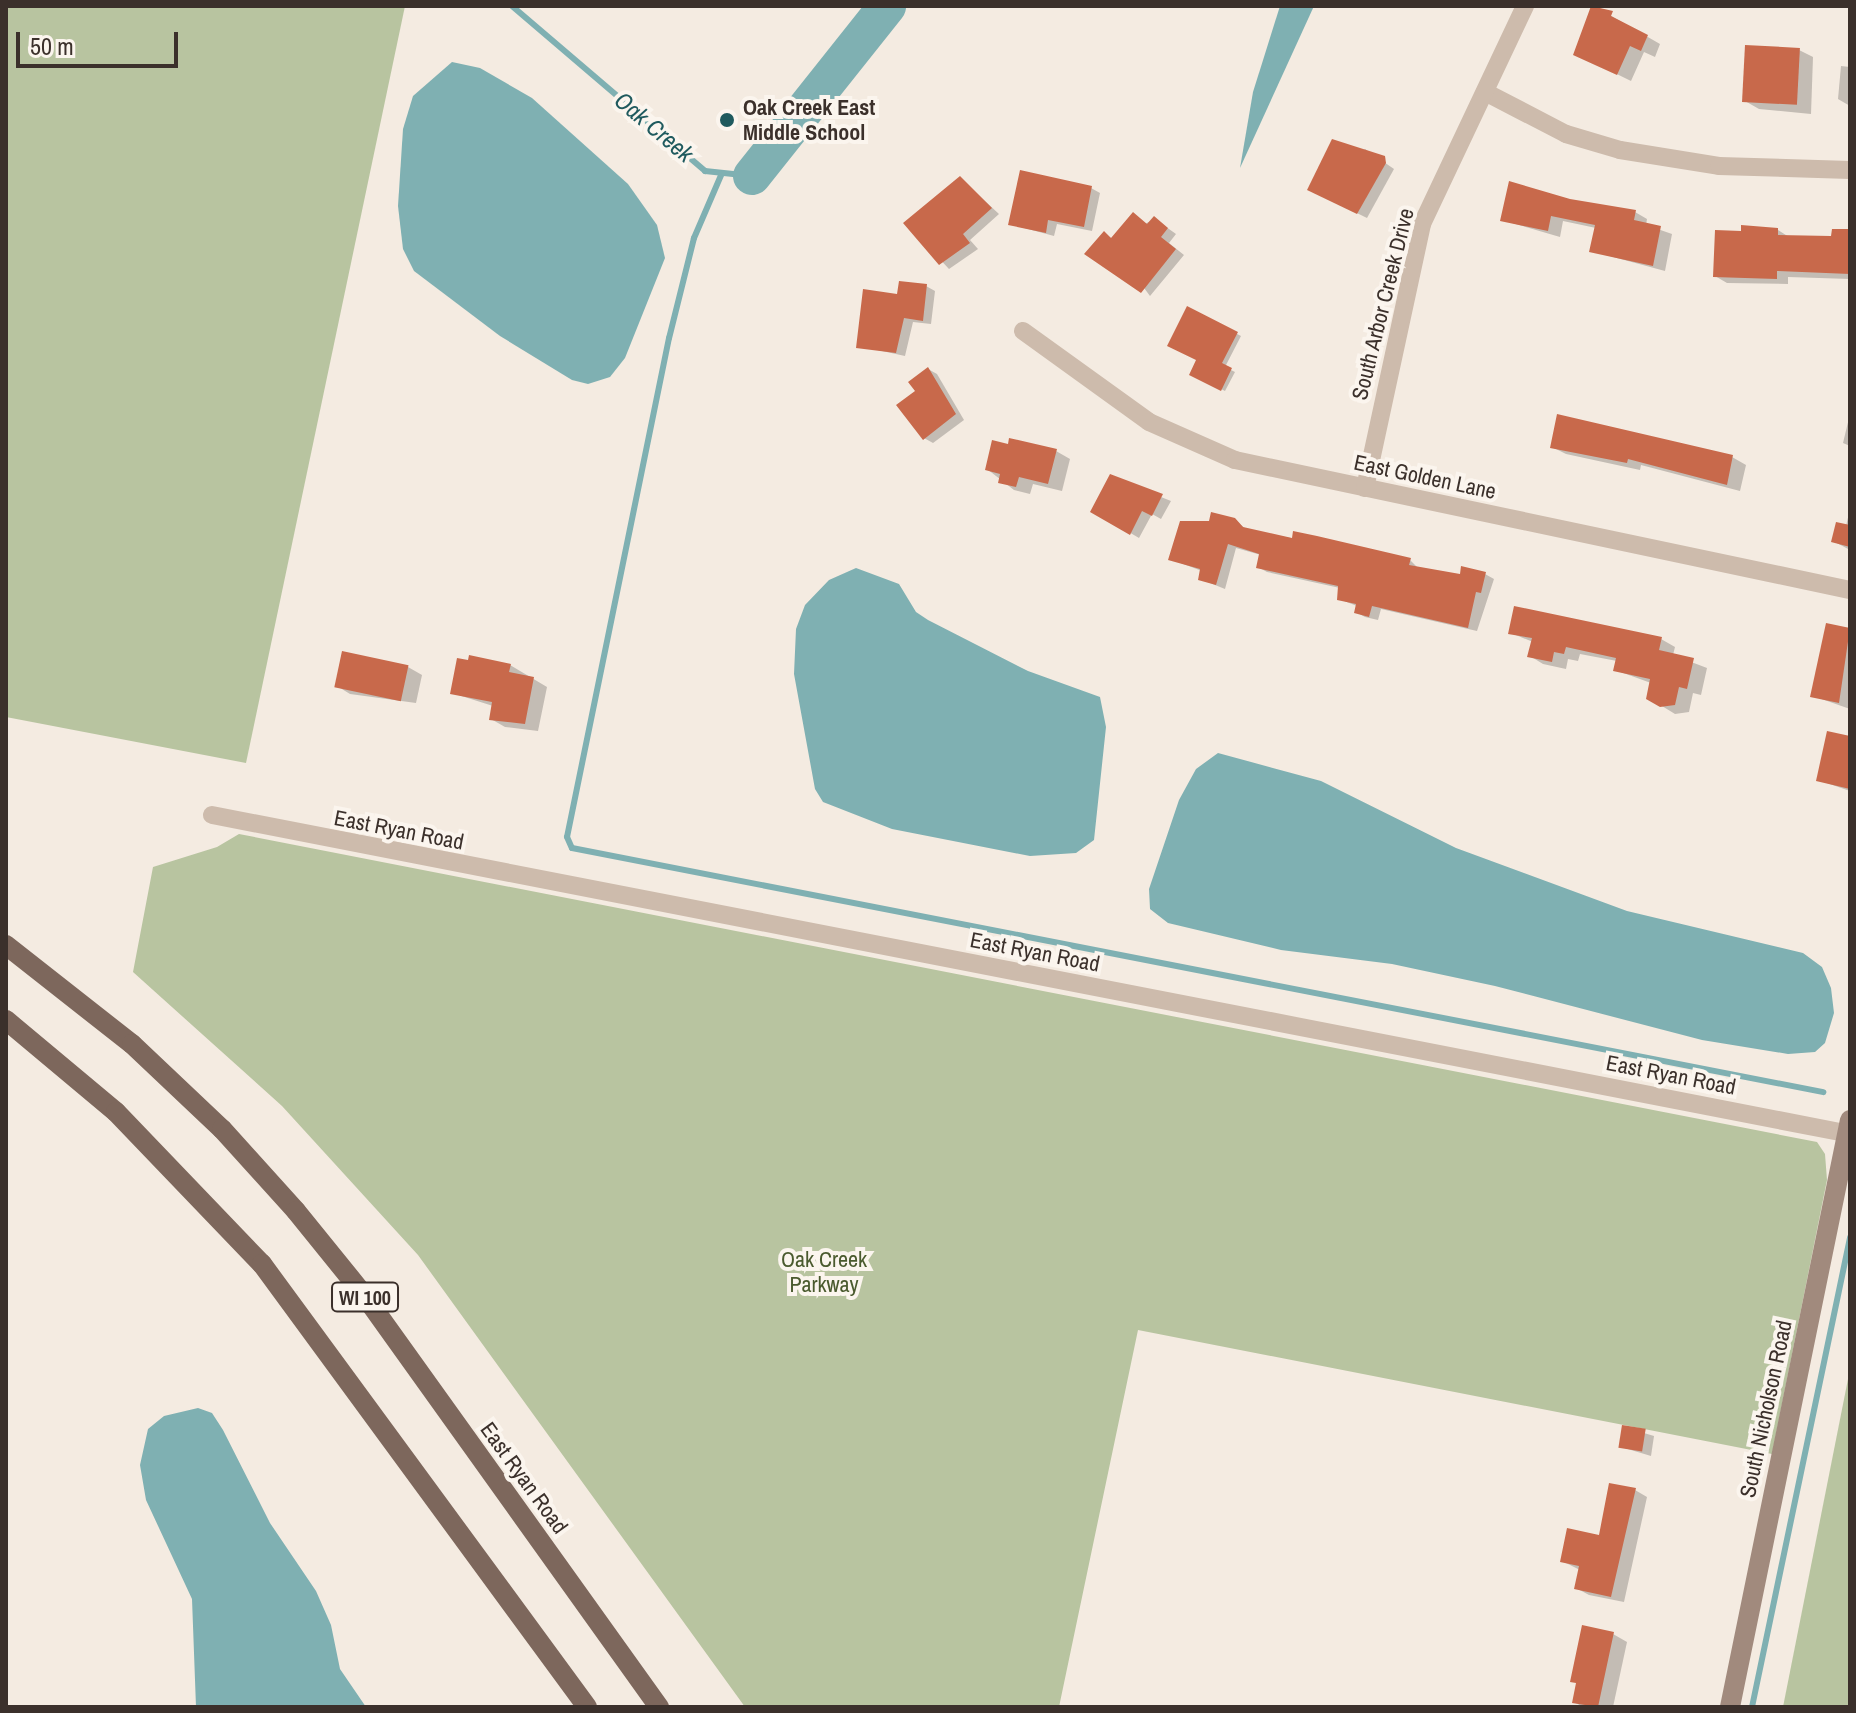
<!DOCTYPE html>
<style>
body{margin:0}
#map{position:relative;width:1856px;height:1713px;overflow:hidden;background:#f4ebe1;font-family:"Archivo Narrow",sans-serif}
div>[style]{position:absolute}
.green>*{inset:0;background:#b8c4a0}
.water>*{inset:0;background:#7fb0b2}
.shadow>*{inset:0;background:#0003}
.stream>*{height:6px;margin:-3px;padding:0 3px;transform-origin:3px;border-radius:3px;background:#7fb0b2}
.river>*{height:38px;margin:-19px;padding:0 19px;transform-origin:19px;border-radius:19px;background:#7fb0b2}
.building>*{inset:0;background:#c8694b;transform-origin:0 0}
.street>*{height:18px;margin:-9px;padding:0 9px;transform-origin:9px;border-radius:9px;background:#cdbbac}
.secondary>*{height:20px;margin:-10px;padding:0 10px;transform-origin:10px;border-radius:10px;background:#a18a7d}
.primary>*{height:20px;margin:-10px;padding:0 10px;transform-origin:10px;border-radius:10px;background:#7d675c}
.dots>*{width:22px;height:22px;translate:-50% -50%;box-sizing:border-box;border:4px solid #fbf5ee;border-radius:50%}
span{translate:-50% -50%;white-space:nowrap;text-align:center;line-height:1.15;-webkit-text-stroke:8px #fbf5ee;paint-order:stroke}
.shield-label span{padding:2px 6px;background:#fbf5ee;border:2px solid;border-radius:6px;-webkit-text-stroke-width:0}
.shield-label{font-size:20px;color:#3b302b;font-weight:700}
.poi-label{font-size:22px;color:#3b302b;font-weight:700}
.left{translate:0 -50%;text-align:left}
.street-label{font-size:22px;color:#3b302b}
.park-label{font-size:22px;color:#4a5a2e}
.water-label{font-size:24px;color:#1f5a5e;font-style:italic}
.frame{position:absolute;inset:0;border:8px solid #3b302b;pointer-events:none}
.scale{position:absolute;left:16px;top:32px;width:162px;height:36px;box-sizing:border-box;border:4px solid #3b302b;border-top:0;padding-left:10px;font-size:24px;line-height:28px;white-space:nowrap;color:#3b302b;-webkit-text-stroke:6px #fbf5ee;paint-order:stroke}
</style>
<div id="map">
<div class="green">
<div style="clip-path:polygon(6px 6px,405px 6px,246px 763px,6px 717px)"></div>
<div style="clip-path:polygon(239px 834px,1817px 1142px,1825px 1154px,1827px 1180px,1772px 1454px,1138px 1330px,1059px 1707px,745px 1707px,418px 1255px,282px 1106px,133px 972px,153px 867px,217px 847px)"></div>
<div style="clip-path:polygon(1850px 1369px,1850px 1707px,1783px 1707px)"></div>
</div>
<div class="water">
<div style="clip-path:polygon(1280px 6px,1314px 6px,1240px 168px,1253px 92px)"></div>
<div style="clip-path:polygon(452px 62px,480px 68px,532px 98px,628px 184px,657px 225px,665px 258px,625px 358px,610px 377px,588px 384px,572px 380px,500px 336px,414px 271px,403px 249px,398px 206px,403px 129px,413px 96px)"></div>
<div style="clip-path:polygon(856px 568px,899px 584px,916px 612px,928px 620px,1028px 671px,1100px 697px,1106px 727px,1094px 840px,1076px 853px,1030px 856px,892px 829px,823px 802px,815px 789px,794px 674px,796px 629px,805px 605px,829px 580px)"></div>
<div style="clip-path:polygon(1218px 753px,1321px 781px,1456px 848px,1627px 911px,1803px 953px,1822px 967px,1831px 988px,1834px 1013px,1825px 1043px,1815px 1052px,1788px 1054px,1702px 1040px,1495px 986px,1392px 964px,1281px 950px,1168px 923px,1150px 909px,1149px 889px,1179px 800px,1196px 769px)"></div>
<div style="clip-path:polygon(198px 1408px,212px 1413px,223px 1430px,270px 1523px,316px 1591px,331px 1625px,340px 1669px,366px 1707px,196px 1707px,192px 1599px,146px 1500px,140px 1465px,148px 1429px,164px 1416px)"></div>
</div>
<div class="shadow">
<div style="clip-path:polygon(1594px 6px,1660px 44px,1655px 57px,1644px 52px,1631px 81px,1576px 54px)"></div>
<div style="clip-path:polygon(1799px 50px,1813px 57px,1811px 114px,1759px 109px,1745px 101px)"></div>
<div style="clip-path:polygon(1841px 66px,1850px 67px,1850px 106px,1838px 99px)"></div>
<div style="clip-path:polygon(1365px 149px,1394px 169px,1367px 218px,1318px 194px)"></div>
<div style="clip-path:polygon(960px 178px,999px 214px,970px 240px,978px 249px,949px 269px,906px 223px)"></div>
<div style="clip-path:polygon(1091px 188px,1100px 193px,1092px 231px,1057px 224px,1054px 236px,1010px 224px)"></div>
<div style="clip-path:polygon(1570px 201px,1635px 212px,1647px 219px,1646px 225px,1672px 234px,1665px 271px,1591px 251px,1596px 228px,1563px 221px,1560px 237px,1502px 220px)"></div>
<div style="clip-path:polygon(1155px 219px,1176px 234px,1169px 243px,1184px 255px,1150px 296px,1104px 234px,1113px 239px)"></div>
<div style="clip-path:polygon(1778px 230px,1789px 237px,1833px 238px,1850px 232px,1850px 279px,1788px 277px,1788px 284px,1727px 283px,1715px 276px)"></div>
<div style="clip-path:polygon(926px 286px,935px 291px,931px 324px,913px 322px,905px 356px,859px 346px,899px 296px)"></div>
<div style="clip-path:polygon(1187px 308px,1241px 336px,1225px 367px,1235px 372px,1225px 391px,1192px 374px,1199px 359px)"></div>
<div style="clip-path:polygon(928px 369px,937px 374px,964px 420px,933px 443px,924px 438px,918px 392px)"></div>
<div style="clip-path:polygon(1849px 418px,1850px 418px,1850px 446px,1843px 443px)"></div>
<div style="clip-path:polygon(1552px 447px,1732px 457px,1746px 465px,1740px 491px,1641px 465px,1640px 470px,1566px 454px)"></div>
<div style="clip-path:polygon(1056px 451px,1070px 459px,1062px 491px,1033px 484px,1030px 494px,1014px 490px,987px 469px)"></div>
<div style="clip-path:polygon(1111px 477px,1171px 501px,1161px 519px,1152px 514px,1139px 538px,1093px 511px)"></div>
<div style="clip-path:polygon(1850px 509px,1850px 550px,1833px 541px,1846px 526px)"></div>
<div style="clip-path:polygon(1235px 520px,1247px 530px,1410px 560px,1418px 568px,1461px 576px,1485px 574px,1494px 579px,1477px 631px,1381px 609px,1378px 620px,1365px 617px,1356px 612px,1357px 606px,1339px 599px,1340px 588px,1267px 572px,1258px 567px,1261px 555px,1236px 548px,1225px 589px,1200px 579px,1202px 571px,1170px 559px)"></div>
<div style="clip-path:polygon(1827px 626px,1850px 630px,1850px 709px,1813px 696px)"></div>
<div style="clip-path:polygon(1511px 633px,1661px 639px,1675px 647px,1673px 655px,1707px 668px,1701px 695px,1693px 693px,1689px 712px,1675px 714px,1662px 706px,1651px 683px,1615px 670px,1617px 661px,1580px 654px,1578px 661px,1568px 659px,1566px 669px,1543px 664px,1530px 656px,1533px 642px)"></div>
<div style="clip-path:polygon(510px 665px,547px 687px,538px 731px,505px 727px,491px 719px,493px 706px,452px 693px)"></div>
<div style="clip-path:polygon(408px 667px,422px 675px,416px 703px,350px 694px,337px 686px)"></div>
<div style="clip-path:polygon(1850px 738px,1850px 791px,1818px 780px)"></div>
<div style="clip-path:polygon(1624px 1427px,1654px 1436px,1651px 1456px,1621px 1447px)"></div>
<div style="clip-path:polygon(1635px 1490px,1647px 1497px,1624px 1602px,1589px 1595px,1576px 1588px,1580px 1570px,1562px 1561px,1601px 1538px)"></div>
<div style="clip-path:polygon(1613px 1634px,1627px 1642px,1613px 1707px,1583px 1707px,1574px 1702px)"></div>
</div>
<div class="stream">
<div style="left:512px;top:6px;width:254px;rotate:40.5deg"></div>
<div style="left:705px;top:171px;width:47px;rotate:6.1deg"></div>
<div style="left:722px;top:173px;width:71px;rotate:113.3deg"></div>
<div style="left:694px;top:238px;width:103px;rotate:104deg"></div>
<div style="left:669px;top:338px;width:509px;rotate:101.55deg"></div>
<div style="left:567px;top:837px;width:12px;rotate:66deg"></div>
<div style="left:572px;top:848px;width:1275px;rotate:11.04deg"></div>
<div style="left:1752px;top:1707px;width:480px;rotate:-78.2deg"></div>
</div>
<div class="river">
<div style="left:752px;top:176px;width:217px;rotate:-51.5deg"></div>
</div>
<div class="building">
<div style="clip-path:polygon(1591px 6px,1613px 11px,1611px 16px,1648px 35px,1641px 51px,1630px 46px,1617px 75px,1573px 55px)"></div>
<div style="left:1745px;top:45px;width:55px;height:57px;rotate:3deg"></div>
<div style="clip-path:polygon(1332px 139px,1385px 156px,1386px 163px,1357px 214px,1307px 190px)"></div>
<div style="clip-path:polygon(1020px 170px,1092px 186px,1084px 227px,1048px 220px,1046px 233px,1008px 225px)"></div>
<div style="clip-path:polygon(960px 176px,992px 208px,963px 234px,970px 243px,939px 265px,903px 223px)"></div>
<div style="clip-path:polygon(1509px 181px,1570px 199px,1636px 210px,1634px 220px,1661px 226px,1653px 266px,1589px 252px,1595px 225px,1551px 216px,1548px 231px,1500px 221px)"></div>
<div style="clip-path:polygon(1133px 212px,1147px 224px,1154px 216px,1168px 228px,1161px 237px,1176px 249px,1141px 293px,1084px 254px,1104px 231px,1111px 238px)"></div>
<div style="clip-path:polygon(1741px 225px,1778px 228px,1778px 235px,1831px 236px,1832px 229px,1850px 229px,1850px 274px,1777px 271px,1777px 279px,1713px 277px,1715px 230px,1741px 231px)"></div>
<div style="clip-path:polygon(899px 281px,927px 284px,923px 321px,904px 318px,896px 353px,856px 348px,863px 289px,897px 294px)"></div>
<div style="clip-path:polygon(1187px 306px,1238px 332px,1222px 363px,1232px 368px,1221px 391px,1189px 375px,1196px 360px,1167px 346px)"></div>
<div style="clip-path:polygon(928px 367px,956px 414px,923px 440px,896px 405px,915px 391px,908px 382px)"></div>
<div style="clip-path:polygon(1557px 414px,1733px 455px,1727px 485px,1628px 459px,1627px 463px,1550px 448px)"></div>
<div style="clip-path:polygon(1009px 438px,1057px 449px,1048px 484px,1019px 477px,1016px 487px,998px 483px,1000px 474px,985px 470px,992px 440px,1008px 444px)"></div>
<div style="clip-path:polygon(1110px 474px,1163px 494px,1152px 516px,1142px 511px,1130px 535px,1090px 512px)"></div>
<div style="clip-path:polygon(1211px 512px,1235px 518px,1243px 527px,1292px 538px,1293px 531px,1317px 536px,1411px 558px,1409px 565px,1460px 574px,1461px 566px,1486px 572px,1481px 593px,1476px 592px,1468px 628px,1372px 606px,1369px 617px,1354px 613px,1356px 604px,1337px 600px,1338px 586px,1256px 568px,1259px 554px,1228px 544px,1216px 585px,1198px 580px,1200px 569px,1168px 560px,1180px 521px,1209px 521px)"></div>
<div style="clip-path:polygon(1836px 522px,1850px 525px,1850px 547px,1831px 542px)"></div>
<div style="clip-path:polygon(1514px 606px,1662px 637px,1659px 650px,1694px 658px,1687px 689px,1679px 687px,1675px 705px,1660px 707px,1646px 699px,1650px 679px,1613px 671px,1616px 658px,1566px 647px,1564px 654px,1554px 652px,1552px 662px,1527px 657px,1532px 638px,1508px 634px)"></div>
<div style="clip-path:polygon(1826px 623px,1850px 628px,1839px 703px,1810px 697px)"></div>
<div style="left:342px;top:651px;width:68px;height:37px;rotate:12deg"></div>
<div style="clip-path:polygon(469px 655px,511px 664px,509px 672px,534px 677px,525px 724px,489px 720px,492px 702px,450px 694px,457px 658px,468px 660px)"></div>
<div style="clip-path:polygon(1827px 731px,1850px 736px,1850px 789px,1816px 781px)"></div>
<div style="left:1622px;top:1425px;width:24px;height:23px;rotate:9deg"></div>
<div style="clip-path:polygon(1609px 1483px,1636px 1488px,1611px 1597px,1574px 1589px,1579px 1566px,1560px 1562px,1567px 1528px,1599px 1535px)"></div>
<div style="clip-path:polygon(1582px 1625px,1614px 1632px,1598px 1707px,1572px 1703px,1576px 1683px,1570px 1682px)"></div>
</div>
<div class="street">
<div style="left:1485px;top:92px;width:91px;rotate:27.4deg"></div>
<div style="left:1566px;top:134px;width:56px;rotate:16.5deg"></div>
<div style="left:1620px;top:150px;width:100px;rotate:9.2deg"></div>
<div style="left:1719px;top:166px;width:131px;rotate:1.7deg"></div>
<div style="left:1023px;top:331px;width:155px;rotate:35.8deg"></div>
<div style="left:1149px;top:422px;width:94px;rotate:23.8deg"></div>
<div style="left:1235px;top:460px;width:629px;rotate:11.94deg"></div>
<div style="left:1365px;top:488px;width:270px;rotate:-77.8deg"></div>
<div style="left:1422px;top:224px;width:241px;rotate:-64.7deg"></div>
<div style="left:212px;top:815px;width:1669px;rotate:11.02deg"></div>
</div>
<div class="secondary">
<div style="left:1730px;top:1707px;width:599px;rotate:-78.45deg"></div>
</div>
<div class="primary">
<div style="left:6px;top:945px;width:160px;rotate:38.2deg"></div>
<div style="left:132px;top:1044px;width:124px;rotate:43.4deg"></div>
<div style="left:222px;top:1129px;width:110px;rotate:47.9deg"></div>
<div style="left:296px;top:1211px;width:108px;rotate:51deg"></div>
<div style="left:364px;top:1295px;width:507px;rotate:54.4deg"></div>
<div style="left:6px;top:1020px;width:143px;rotate:39.9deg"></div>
<div style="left:116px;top:1112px;width:211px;rotate:46.2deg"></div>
<div style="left:262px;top:1264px;width:549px;rotate:53.73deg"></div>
</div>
<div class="dots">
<div style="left:727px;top:120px;background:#1f5a5e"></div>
</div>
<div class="shield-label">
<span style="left:365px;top:1297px">WI 100</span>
</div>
<div class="poi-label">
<span class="left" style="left:743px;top:120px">Oak Creek East<br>Middle School</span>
</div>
<div class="street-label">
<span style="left:1383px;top:304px;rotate:-76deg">South Arbor Creek Drive</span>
<span style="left:1425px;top:477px;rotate:12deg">East Golden Lane</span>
<span style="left:399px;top:830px;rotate:11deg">East Ryan Road</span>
<span style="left:1035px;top:952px;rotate:11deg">East Ryan Road</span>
<span style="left:1671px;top:1075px;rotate:11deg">East Ryan Road</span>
<span style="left:1766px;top:1409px;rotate:-78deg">South Nicholson Road</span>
<span style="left:524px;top:1478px;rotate:54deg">East Ryan Road</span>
</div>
<div class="park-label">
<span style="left:824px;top:1272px">Oak Creek<br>Parkway</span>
</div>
<div class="water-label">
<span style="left:654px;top:127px;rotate:40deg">Oak Creek</span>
</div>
<div class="frame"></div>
<div class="scale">50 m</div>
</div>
